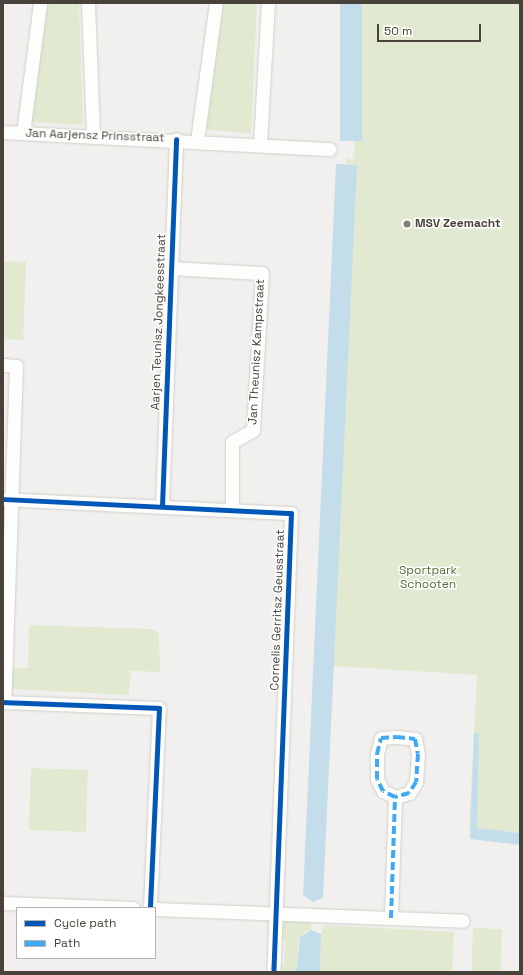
<!DOCTYPE html>
<style>
body{margin:0}
#map{position:relative;width:523px;height:975px;overflow:hidden;background:#f2f0ee;font-family:"Space Grotesk",sans-serif}
div>[style]{position:absolute}
.green>*{inset:0;background:#e1e9d1;transform-origin:0 0}
.water>*{inset:0;background:#c4ddea;transform-origin:0 0}
.roads{filter:drop-shadow(0 0 1px #d0cecb) drop-shadow(0 0 1px #d0cecb)}
.minor>*{height:13px;margin:-6.5px;padding:0 6.5px;transform-origin:6.5px;border-radius:6.5px;background:#fdfdfc}
.quiet>*{height:4px;margin-top:-2px;transform-origin:0;background:repeating-linear-gradient(90deg,#3fa9f5 0 8px,transparent 0 12px)}
.cycleway>*{height:5px;margin:-2.5px;padding:0 2.5px;transform-origin:2.5px;border-radius:2.5px;background:#0057b8}
.dots>*{width:11px;height:11px;translate:-50% -50%;box-sizing:border-box;border:2px solid #fff;border-radius:50%}
span{translate:-50% -50%;white-space:nowrap;text-align:center;line-height:1.15;-webkit-text-stroke:3px #fff;paint-order:stroke}
.street-label{font-size:12px;color:#48423a}
.poi-label{font-size:12px;color:#48423a;font-weight:700}
.left{translate:0 -50%;text-align:left}
.park-label{font-size:12px;color:#4f7333}
.frame{position:absolute;inset:0;border:4px solid #48423a;pointer-events:none}
.legend{position:absolute;left:16px;top:907px;width:140px;height:52px;box-sizing:border-box;background:#fff;border:1px solid #b6b3b0;margin:0;padding:5px 7px;list-style:none;font-size:12px;color:#48423a}
.legend li{display:flex;align-items:center;gap:8px;height:20px}
.legend b{width:20px;border:1px solid #b6b3b0}
.scale{position:absolute;left:377px;top:24px;width:104px;height:18px;box-sizing:border-box;border:2px solid #48423a;border-top:0;padding-left:5px;font-size:12px;line-height:14px;white-space:nowrap;color:#48423a;-webkit-text-stroke:3px #fff;paint-order:stroke}
</style>
<div id="map">
<div class="green">
<div style="clip-path:polygon(45px 3px,79px 3px,83px 125px,30px 122px)"></div>
<div style="clip-path:polygon(222px 3px,257px 3px,251px 134px,202px 129px)"></div>
<div style="clip-path:polygon(360px 3px,520px 3px,520px 832px,469px 829px,477px 675px,333px 666px,354px 165px,347px 164px,346px 158px,354px 159px)"></div>
<div style="left:3px;top:261px;width:23px;height:78px;rotate:2deg"></div>
<div style="clip-path:polygon(29px 625px,152px 629px,159px 634px,160px 672px,131px 671px,129px 695px,11px 689px,12px 668px,28px 668px)"></div>
<div style="left:31px;top:768px;width:57px;height:62px;rotate:2deg"></div>
<div style="clip-path:polygon(312px 919px,311px 930px,303px 933px,298px 943px,296px 972px,278px 972px,279px 965px,284px 965px,285px 940px,279px 936px,280px 926px,287px 920px)"></div>
<div style="clip-path:polygon(325px 925px,454px 932px,452px 972px,320px 972px,321px 934px)"></div>
<div style="left:473px;top:928px;width:29px;height:44px;rotate:2deg"></div>
</div>
<div class="water">
<div style="left:340px;top:3px;width:22px;height:138px"></div>
<div style="clip-path:polygon(336px 164px,357px 165px,323px 898px,313px 902px,303px 895px)"></div>
<div style="clip-path:polygon(474px 732px,479px 734px,477px 828px,520px 833px,520px 845px,470px 839px)"></div>
<div style="clip-path:polygon(311px 930px,321px 934px,320px 972px,296px 972px,300px 937px)"></div>
</div>
<div class="roads">
<div class="minor">
<div style="left:88px;top:3px;width:133px;rotate:87.8deg"></div>
<div style="left:3px;top:132px;width:327px;rotate:3deg"></div>
<div style="left:23px;top:133px;width:131px;rotate:-82.5deg"></div>
<div style="left:197px;top:141px;width:139px;rotate:-82.2deg"></div>
<div style="left:260px;top:145px;width:142px;rotate:-86.8deg"></div>
<div style="left:172px;top:268px;width:90px;rotate:3.2deg"></div>
<div style="left:262px;top:273px;width:157px;rotate:93.3deg"></div>
<div style="left:253px;top:430px;width:24px;rotate:150deg"></div>
<div style="left:232px;top:442px;width:67px;rotate:90deg"></div>
<div style="left:3px;top:365px;width:13px;rotate:4deg"></div>
<div style="left:16px;top:366px;width:336px;rotate:92deg"></div>
<div style="left:3px;top:499px;width:288px;rotate:2.8deg"></div>
<div style="left:291px;top:513px;width:459px;rotate:92.2deg"></div>
<div style="left:162px;top:506px;width:367px;rotate:-87.8deg"></div>
<div style="left:3px;top:702px;width:156px;rotate:2.2deg"></div>
<div style="left:159px;top:708px;width:200px;rotate:92.6deg"></div>
<div style="left:397px;top:737px;width:18px;rotate:6deg"></div>
<div style="left:415px;top:739px;width:15px;rotate:79deg"></div>
<div style="left:418px;top:754px;width:28px;rotate:94deg"></div>
<div style="left:416px;top:782px;width:13px;rotate:122deg"></div>
<div style="left:409px;top:793px;width:15px;rotate:164deg"></div>
<div style="left:395px;top:797px;width:13px;rotate:-153deg"></div>
<div style="left:383px;top:791px;width:13px;rotate:-117deg"></div>
<div style="left:377px;top:779px;width:25px;rotate:-90deg"></div>
<div style="left:377px;top:754px;width:16px;rotate:-76deg"></div>
<div style="left:381px;top:738px;width:16px;rotate:-4deg"></div>
<div style="left:3px;top:903px;width:130px;rotate:2.2deg"></div>
<div style="left:155px;top:909px;width:308px;rotate:2.2deg"></div>
<div style="left:391px;top:918px;width:121px;rotate:-88.1deg"></div>
</div>
</div>
<div class="quiet">
<div style="left:397px;top:737px;width:18px;rotate:6deg"></div>
<div style="left:415px;top:739px;width:15px;rotate:79deg"></div>
<div style="left:418px;top:754px;width:28px;rotate:94deg"></div>
<div style="left:416px;top:782px;width:13px;rotate:122deg"></div>
<div style="left:409px;top:793px;width:15px;rotate:164deg"></div>
<div style="left:395px;top:797px;width:13px;rotate:-153deg"></div>
<div style="left:383px;top:791px;width:13px;rotate:-117deg"></div>
<div style="left:377px;top:779px;width:25px;rotate:-90deg"></div>
<div style="left:377px;top:754px;width:16px;rotate:-76deg"></div>
<div style="left:381px;top:738px;width:16px;rotate:-4deg"></div>
<div style="left:391px;top:918px;width:121px;rotate:-88.1deg"></div>
</div>
<div class="cycleway">
<div style="left:3px;top:499px;width:288px;rotate:2.8deg"></div>
<div style="left:291px;top:513px;width:459px;rotate:92.2deg"></div>
<div style="left:162px;top:506px;width:367px;rotate:-87.8deg"></div>
<div style="left:3px;top:702px;width:156px;rotate:2.2deg"></div>
<div style="left:159px;top:708px;width:200px;rotate:92.6deg"></div>
</div>
<div class="dots">
<div style="left:407px;top:224px;background:#847f79"></div>
</div>
<div class="street-label">
<span style="left:95px;top:136px;rotate:2deg">Jan Aarjensz Prinsstraat</span>
<span style="left:159px;top:322px;rotate:-88deg">Aarjen Teunisz Jongkeesstraat</span>
<span style="left:257px;top:352px;rotate:-87deg">Jan Theunisz Kampstraat</span>
<span style="left:278px;top:610px;rotate:-88deg">Cornelis Gerritsz Geusstraat</span>
</div>
<div class="poi-label">
<span class="left" style="left:415px;top:224px">MSV Zeemacht</span>
</div>
<div class="park-label">
<span style="left:428px;top:578px">Sportpark<br>Schooten</span>
</div>
<div class="frame"></div>
<ul class="legend">
<li><b style="height:5px;background:#0057b8"></b>Cycle path</li>
<li><b style="height:5px;background:#3fa9f5"></b>Path</li>
</ul>
<div class="scale">50 m</div>
</div>
